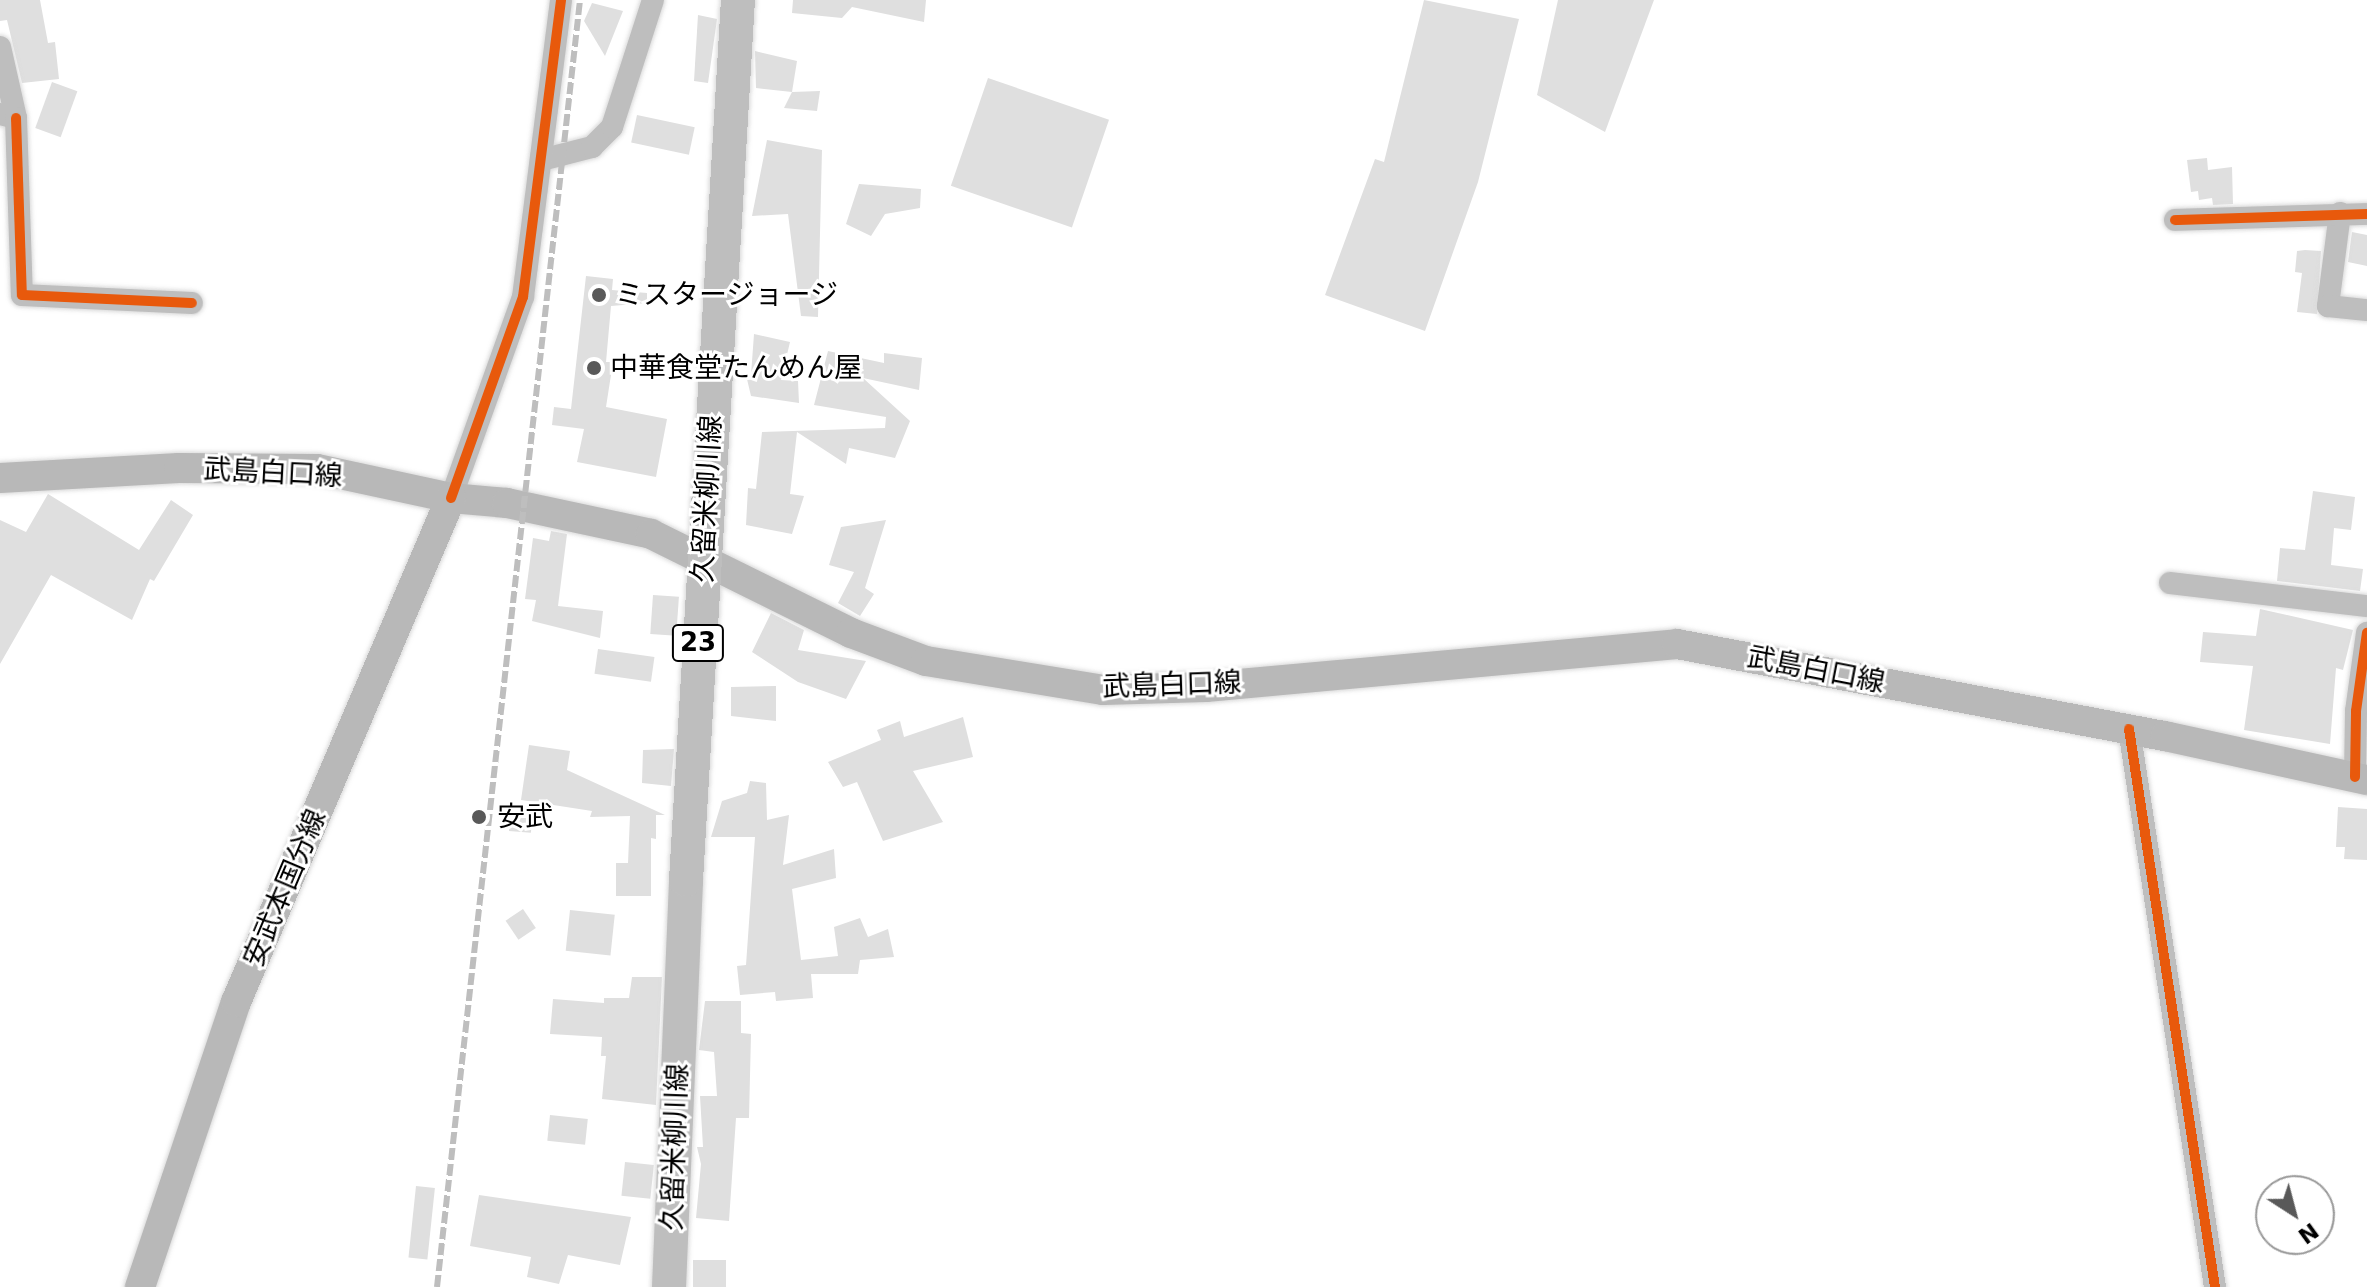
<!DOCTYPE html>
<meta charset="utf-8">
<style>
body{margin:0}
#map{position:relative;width:2367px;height:1287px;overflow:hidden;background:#fff;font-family:"DejaVu Sans","Noto Sans JP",sans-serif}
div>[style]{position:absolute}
.building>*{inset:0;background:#dfdfdf;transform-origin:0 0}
.roads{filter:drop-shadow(0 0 2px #dbdbdb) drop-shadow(0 0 2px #dbdbdb)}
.street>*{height:22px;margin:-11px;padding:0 11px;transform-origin:11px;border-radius:11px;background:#bebebe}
.secondary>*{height:30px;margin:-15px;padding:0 15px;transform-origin:15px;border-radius:15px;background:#b8b8b8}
.primary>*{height:34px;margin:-17px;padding:0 17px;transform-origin:17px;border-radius:17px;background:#bebebe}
.rail>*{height:6px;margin-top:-3px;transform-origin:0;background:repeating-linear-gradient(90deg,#bebebe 0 12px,transparent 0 16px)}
.cycleway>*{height:10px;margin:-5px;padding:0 5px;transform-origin:5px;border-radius:5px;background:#e8590c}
.dots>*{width:22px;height:22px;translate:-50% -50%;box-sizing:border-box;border:4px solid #fff;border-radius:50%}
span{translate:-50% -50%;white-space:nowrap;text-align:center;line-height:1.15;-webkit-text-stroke:6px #fff;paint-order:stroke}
.shield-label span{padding:2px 6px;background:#fff;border:2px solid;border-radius:6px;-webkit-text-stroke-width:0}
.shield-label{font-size:26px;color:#000;font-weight:700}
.poi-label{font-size:28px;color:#000}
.left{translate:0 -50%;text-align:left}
.street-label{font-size:28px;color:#000}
.north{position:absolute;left:2255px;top:1175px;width:80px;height:80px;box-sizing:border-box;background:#fff;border:2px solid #999;border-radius:50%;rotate:144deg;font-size:22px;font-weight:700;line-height:32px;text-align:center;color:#000}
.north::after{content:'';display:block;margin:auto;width:28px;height:36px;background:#595959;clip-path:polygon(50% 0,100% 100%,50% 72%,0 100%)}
</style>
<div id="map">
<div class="building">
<div style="clip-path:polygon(0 0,40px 0,48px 43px,55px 42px,59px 79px,22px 83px,7px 20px,0 21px)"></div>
<div style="clip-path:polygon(793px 0,926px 0,924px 22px,852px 7px,842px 18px,792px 13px)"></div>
<div style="clip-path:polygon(1424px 0,1519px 19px,1478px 182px,1425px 331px,1325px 295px,1375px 159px,1384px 162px)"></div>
<div style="clip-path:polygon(1558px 0,1654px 0,1605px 132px,1537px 95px)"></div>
<div style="clip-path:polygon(592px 3px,623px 11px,605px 56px,584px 21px)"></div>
<div style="clip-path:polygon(698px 15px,717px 19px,708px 83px,694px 81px)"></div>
<div style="clip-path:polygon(755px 51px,797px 61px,792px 92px,756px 88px)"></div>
<div style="left:988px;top:78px;width:128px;height:114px;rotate:19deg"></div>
<div style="left:52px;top:82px;width:27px;height:49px;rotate:20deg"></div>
<div style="clip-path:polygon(820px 91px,817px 111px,784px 108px,792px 92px)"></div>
<div style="left:637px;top:115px;width:59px;height:28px;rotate:12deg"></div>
<div style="clip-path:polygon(767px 140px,822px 150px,818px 317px,801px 316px,788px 214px,752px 216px)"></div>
<div style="clip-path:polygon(2207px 158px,2208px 170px,2232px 167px,2233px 204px,2213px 205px,2212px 198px,2199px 200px,2198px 191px,2191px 192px,2187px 160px)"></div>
<div style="clip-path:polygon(859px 184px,921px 189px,920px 208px,885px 214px,871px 236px,846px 224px)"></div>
<div style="clip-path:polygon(2352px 232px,2367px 235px,2367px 266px,2348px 262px)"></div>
<div style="clip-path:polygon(2305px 250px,2321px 251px,2317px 314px,2297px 312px,2302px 273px,2295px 272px,2297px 251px)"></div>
<div style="clip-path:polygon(586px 276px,613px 279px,612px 290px,647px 293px,647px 303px,611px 306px,606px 362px,613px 362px,606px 407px,667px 419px,656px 477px,577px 462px,584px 429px,552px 425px,554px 407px,571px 409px)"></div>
<div style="clip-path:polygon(754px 334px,790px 342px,781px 380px,798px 381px,799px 403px,751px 396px,746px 375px,751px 375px)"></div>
<div style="clip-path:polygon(828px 351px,884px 363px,884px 353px,922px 358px,919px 390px,863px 378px,910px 421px,895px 458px,849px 448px,846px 464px,797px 432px,790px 494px,804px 496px,792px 534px,746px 525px,748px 488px,756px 489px,762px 432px,885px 428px,886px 417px,814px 405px)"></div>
<div style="clip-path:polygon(2313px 491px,2355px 497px,2351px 530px,2334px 528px,2331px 565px,2363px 569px,2360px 591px,2277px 581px,2280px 548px,2305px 550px)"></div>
<div style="clip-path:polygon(48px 494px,139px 550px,171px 500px,193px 515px,154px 581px,150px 579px,132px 620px,51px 575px,0 664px,0 520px,26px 532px)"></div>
<div style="clip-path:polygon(886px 520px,865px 588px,874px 594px,860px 616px,838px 603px,854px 572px,829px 565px,841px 527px)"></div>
<div style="clip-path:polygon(551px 531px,567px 534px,558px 606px,603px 611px,600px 638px,532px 621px,536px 600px,525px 599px,533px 538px,549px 541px)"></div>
<div style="left:653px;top:595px;width:26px;height:39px;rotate:4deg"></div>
<div style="clip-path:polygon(2260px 609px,2353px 630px,2343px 670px,2336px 668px,2330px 744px,2244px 730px,2253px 666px,2200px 662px,2203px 632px,2256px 636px)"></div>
<div style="clip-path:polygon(771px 613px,804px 630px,798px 650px,866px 661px,846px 699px,798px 682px,752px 652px)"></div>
<div style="left:598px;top:649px;width:57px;height:25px;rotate:8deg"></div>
<div style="clip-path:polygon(776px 686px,776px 721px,731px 716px,731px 687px)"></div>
<div style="clip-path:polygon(963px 717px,973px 757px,913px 771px,943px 822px,883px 841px,857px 782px,843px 787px,828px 762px,881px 740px,877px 730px,900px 721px,904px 737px)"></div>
<div style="clip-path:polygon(529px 745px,570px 751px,567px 770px,665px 815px,656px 815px,656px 839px,651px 838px,651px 896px,616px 896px,616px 863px,628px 863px,630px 816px,590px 817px,592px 811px,521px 800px)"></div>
<div style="clip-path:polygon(674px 749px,671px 786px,642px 783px,643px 750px)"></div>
<div style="clip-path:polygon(750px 781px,766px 783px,767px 820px,789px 815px,783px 865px,834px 849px,836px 878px,792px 889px,801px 960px,838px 956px,834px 927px,860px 918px,868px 937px,888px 929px,894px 957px,860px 960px,858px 974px,811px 974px,813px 998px,776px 1001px,775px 992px,740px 995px,737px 966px,746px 965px,755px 837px,711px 837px,722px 801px,747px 793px)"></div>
<div style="clip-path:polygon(2338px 807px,2367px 809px,2367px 860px,2344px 859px,2345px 847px,2336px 847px)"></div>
<div style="left:511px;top:808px;width:22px;height:23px;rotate:5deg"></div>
<div style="left:523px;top:909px;width:23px;height:21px;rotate:56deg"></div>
<div style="left:570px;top:910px;width:45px;height:41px;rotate:6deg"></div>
<div style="clip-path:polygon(632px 977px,662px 977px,656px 1105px,602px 1099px,606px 1056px,601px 1056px,602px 1037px,550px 1034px,553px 999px,604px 1003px,604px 998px,629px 998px)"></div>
<div style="clip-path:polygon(705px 1001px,741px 1001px,741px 1033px,751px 1034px,749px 1118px,736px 1118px,729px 1221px,696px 1218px,701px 1164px,697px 1147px,703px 1147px,700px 1096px,717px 1096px,714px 1052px,699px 1050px)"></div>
<div style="left:550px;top:1115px;width:38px;height:26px;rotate:6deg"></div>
<div style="left:625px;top:1162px;width:29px;height:34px;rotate:6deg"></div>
<div style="left:416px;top:1186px;width:19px;height:72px;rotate:6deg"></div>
<div style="clip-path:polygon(479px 1195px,631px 1217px,620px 1265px,568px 1255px,559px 1284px,527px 1277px,531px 1257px,470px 1246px)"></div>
<div style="left:693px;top:1260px;width:33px;height:27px"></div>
</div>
<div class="roads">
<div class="street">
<div style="left:0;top:47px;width:73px;rotate:77.3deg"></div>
<div style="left:16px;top:118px;width:16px;rotate:-166deg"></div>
<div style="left:16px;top:118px;width:177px;rotate:88.1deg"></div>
<div style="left:22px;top:295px;width:170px;rotate:2.7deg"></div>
<div style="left:545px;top:159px;width:49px;rotate:-14.3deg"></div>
<div style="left:592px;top:147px;width:28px;rotate:-45deg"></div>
<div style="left:612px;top:127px;width:133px;rotate:-72.1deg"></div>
<div style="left:2340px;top:213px;width:94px;rotate:97.4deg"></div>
<div style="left:2328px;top:306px;width:39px;rotate:6deg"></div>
<div style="left:2175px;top:220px;width:192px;rotate:-1.8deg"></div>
<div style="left:451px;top:498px;width:214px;rotate:-70.3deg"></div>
<div style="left:523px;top:297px;width:299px;rotate:-82.7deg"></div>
<div style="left:2170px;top:583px;width:198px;rotate:6.7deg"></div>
<div style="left:2129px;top:729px;width:565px;rotate:81.24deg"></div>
<div style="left:2355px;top:777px;width:66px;rotate:-89.1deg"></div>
<div style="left:2356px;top:711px;width:79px;rotate:-82deg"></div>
</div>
<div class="secondary">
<div style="left:0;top:478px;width:179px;rotate:-3.2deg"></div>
<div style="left:179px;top:468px;width:138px;rotate:0.4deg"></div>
<div style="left:317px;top:469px;width:137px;rotate:12.2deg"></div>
<div style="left:451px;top:498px;width:56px;rotate:5.1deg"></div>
<div style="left:507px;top:503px;width:147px;rotate:12.1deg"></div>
<div style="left:651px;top:534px;width:223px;rotate:26.3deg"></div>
<div style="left:851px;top:633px;width:80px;rotate:20.5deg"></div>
<div style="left:926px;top:661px;width:179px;rotate:9.3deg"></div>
<div style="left:1103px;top:690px;width:103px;rotate:-1.7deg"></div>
<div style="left:1206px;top:687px;width:473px;rotate:-5.2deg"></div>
<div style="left:1677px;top:644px;width:497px;rotate:10.7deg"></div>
<div style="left:2165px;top:736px;width:207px;rotate:12.3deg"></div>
<div style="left:140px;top:1287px;width:301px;rotate:-71.4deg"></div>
<div style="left:236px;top:1002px;width:548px;rotate:-66.9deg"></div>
</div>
<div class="primary">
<div style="left:669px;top:1287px;width:407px;rotate:-87.6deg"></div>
<div style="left:686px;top:880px;width:882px;rotate:-86.62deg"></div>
</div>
</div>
<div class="rail">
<div style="left:437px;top:1287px;width:1295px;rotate:-83.66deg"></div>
</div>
<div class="cycleway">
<div style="left:16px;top:118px;width:177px;rotate:88.1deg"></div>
<div style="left:22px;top:295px;width:170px;rotate:2.7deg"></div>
<div style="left:2175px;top:220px;width:192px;rotate:-1.8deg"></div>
<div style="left:451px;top:498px;width:214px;rotate:-70.3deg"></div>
<div style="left:523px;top:297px;width:299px;rotate:-82.7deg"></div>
<div style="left:2129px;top:729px;width:565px;rotate:81.24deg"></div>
<div style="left:2355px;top:777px;width:66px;rotate:-89.1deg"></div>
<div style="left:2356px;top:711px;width:79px;rotate:-82deg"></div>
</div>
<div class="dots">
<div style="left:599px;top:295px;background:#595959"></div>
<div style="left:594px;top:368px;background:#595959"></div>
<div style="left:479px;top:817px;background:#595959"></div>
</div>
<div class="shield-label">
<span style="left:698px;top:643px">23</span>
</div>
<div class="poi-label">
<span class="left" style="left:615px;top:295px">ミスタージョージ</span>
<span class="left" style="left:610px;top:368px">中華食堂たんめん屋</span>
<span class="left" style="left:497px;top:817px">安武</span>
</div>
<div class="street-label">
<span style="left:273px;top:473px;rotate:3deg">武島白口線</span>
<span style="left:707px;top:499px;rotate:-87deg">久留米柳川線</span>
<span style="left:1816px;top:670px;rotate:11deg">武島白口線</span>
<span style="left:1172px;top:685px;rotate:-2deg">武島白口線</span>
<span style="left:285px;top:888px;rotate:-67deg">安武本国分線</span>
<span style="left:675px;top:1147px;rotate:-88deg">久留米柳川線</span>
</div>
<div class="north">N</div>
</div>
